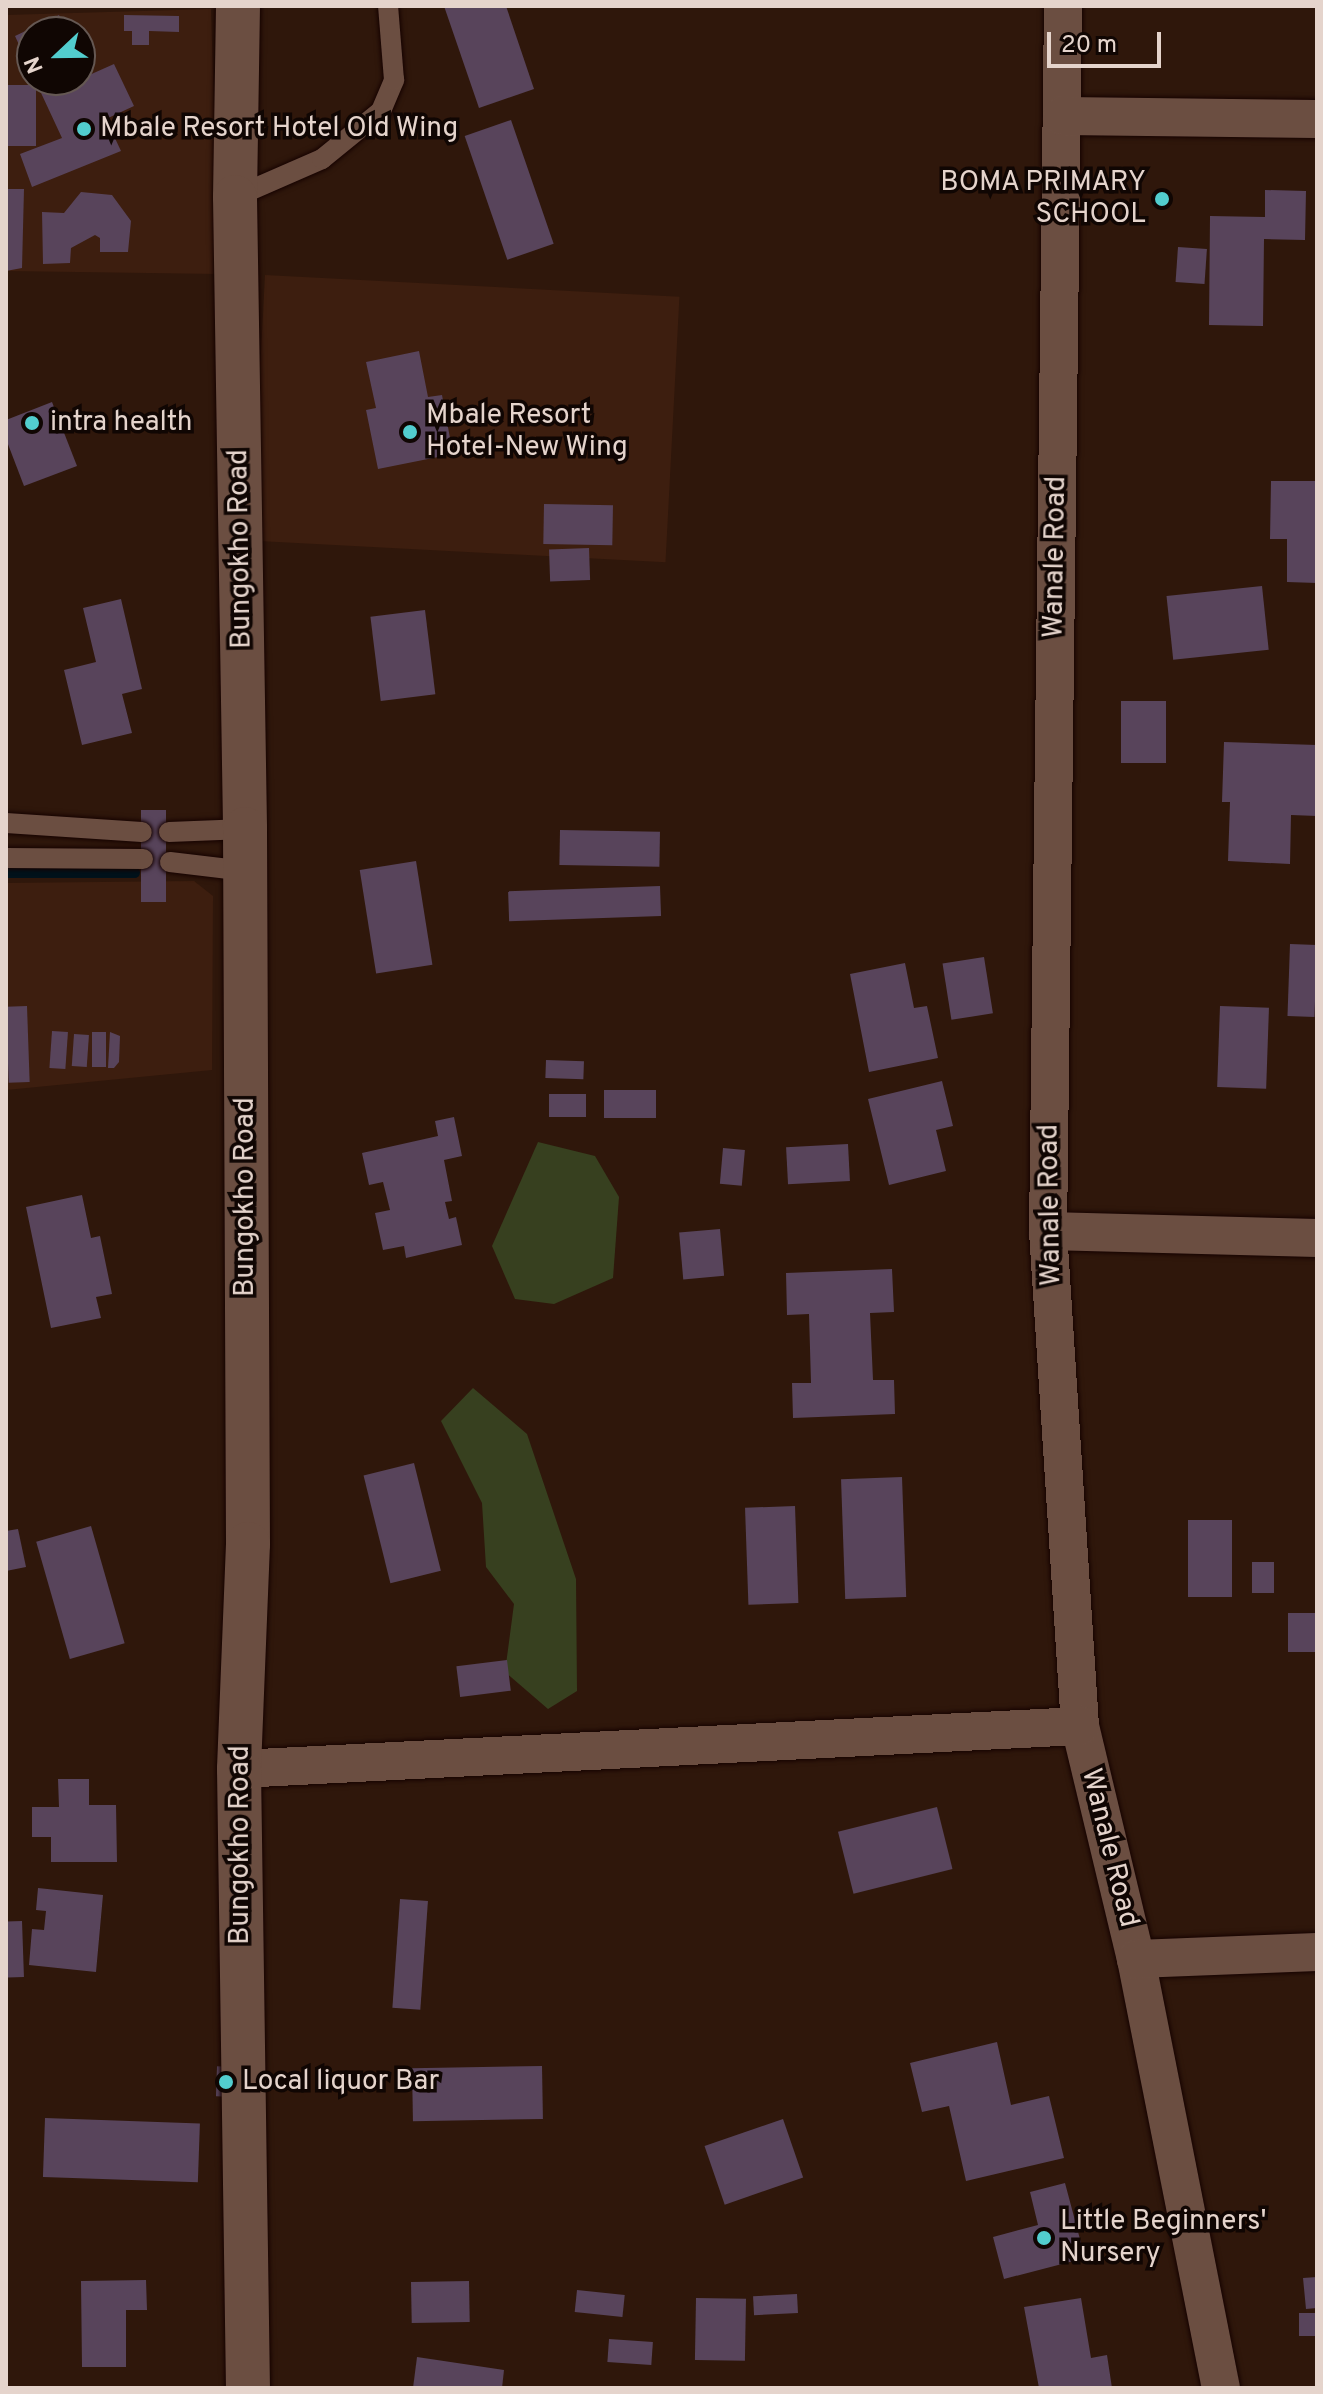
<!DOCTYPE html>
<style>
body{margin:0}
#map{position:relative;width:1323px;height:2394px;overflow:hidden;background:#2f170b;font-family:Overpass,sans-serif}
div>[style]{position:absolute}
.built>*{inset:0;background:#3d1e0f;transform-origin:0 0}
.green>*{inset:0;background:#37401f}
.stream>*{height:11px;margin:-5.5px;padding:0 5.5px;transform-origin:5.5px;border-radius:5.5px;background:#01121b}
.building>*{inset:0;background:#58445b;transform-origin:0 0}
.roads{filter:drop-shadow(0 0 2px #160300) drop-shadow(0 0 2px #160300)}
.service>*{height:20px;margin:-10px;padding:0 10px;transform-origin:10px;border-radius:10px;background:#6b4e41}
.minor>*{height:38px;margin:-19px;padding:0 19px;transform-origin:19px;border-radius:19px;background:#6b4e41}
.tertiary>*{height:44px;margin:-22px;padding:0 22px;transform-origin:22px;border-radius:22px;background:#6b4e41}
.dots>*{width:22px;height:22px;translate:-50% -50%;box-sizing:border-box;border:4px solid #100603;border-radius:50%}
span{translate:-50% -50%;white-space:nowrap;text-align:center;line-height:1.15;-webkit-text-stroke:7px #100603;paint-order:stroke}
.poi-label{font-size:28px;color:#e5d4cc}
.left{translate:0 -50%;text-align:left}
.right{translate:-100% -50%;text-align:right}
.street-label{font-size:28px;color:#e5d4cc}
.frame{position:absolute;inset:0;border:8px solid #e5d4cc;pointer-events:none}
.north{position:absolute;left:16px;top:16px;width:80px;height:80px;box-sizing:border-box;background:#100603;border:2px solid #655853;border-radius:50%;rotate:248deg;font-size:22px;font-weight:700;line-height:32px;text-align:center;color:#e5d4cc}
.north::after{content:'';display:block;margin:auto;width:28px;height:36px;background:#52cdce;clip-path:polygon(50% 0,100% 100%,50% 72%,0 100%)}
.scale{position:absolute;left:1047px;top:32px;width:114px;height:36px;box-sizing:border-box;border:4px solid #e5d4cc;border-top:0;padding-left:10px;font-size:24px;line-height:28px;white-space:nowrap;color:#e5d4cc;-webkit-text-stroke:6px #100603;paint-order:stroke}
</style>
<div id="map">
<div class="built">
<div style="clip-path:polygon(evenodd,211px 9px,219px 274px,6px 271px,6px 15px,211px 9px,32px 32px,80px 32px,80px 80px,32px 80px,32px 32px)"></div>
<div style="left:265px;top:275px;width:415px;height:266px;rotate:3deg"></div>
<div style="clip-path:polygon(194px 881px,213px 896px,212px 1070px,6px 1090px,6px 883px)"></div>
</div>
<div class="green">
<div style="clip-path:polygon(538px 1142px,595px 1156px,619px 1197px,613px 1278px,554px 1304px,515px 1299px,492px 1246px)"></div>
<div style="clip-path:polygon(473px 1388px,527px 1434px,576px 1579px,577px 1691px,548px 1709px,505px 1672px,514px 1604px,486px 1567px,482px 1503px,441px 1421px)"></div>
</div>
<div class="stream">
<div style="left:6px;top:872px;width:128px"></div>
</div>
<div class="building">
<div style="clip-path:polygon(444px 6px,506px 6px,534px 89px,479px 108px)"></div>
<div style="clip-path:polygon(59px 15px,67px 32px,32px 32px,32px 73px,15px 36px)"></div>
<div style="clip-path:polygon(124px 15px,179px 16px,179px 32px,149px 31px,149px 45px,132px 45px,132px 31px,124px 31px)"></div>
<div style="clip-path:polygon(80px 61px,87px 76px,114px 64px,134px 106px,106px 119px,121px 151px,32px 187px,20px 154px,62px 138px,35px 80px,80px 80px)"></div>
<div style="left:6px;top:85px;width:30px;height:61px"></div>
<div style="left:511px;top:120px;width:131px;height:49px;rotate:71deg"></div>
<div style="clip-path:polygon(6px 189px,24px 189px,22px 268px,6px 271px)"></div>
<div style="clip-path:polygon(1265px 190px,1306px 191px,1305px 240px,1264px 239px,1263px 326px,1209px 325px,1210px 216px,1265px 217px)"></div>
<div style="clip-path:polygon(81px 192px,112px 195px,131px 221px,128px 252px,100px 252px,100px 238px,95px 235px,71px 248px,70px 263px,43px 264px,42px 212px,64px 213px)"></div>
<div style="left:1178px;top:247px;width:29px;height:35px;rotate:4deg"></div>
<div style="clip-path:polygon(419px 351px,428px 397px,442px 395px,453px 454px,378px 469px,366px 410px,376px 408px,366px 362px)"></div>
<div style="clip-path:polygon(52px 402px,77px 466px,24px 486px,6px 439px,6px 420px)"></div>
<div style="clip-path:polygon(1271px 481px,1317px 481px,1317px 583px,1287px 582px,1287px 539px,1270px 539px)"></div>
<div style="left:544px;top:504px;width:69px;height:40px;rotate:1deg"></div>
<div style="left:589px;top:548px;width:32px;height:40px;rotate:88deg"></div>
<div style="left:1262px;top:586px;width:64px;height:96px;rotate:84deg"></div>
<div style="clip-path:polygon(121px 599px,142px 689px,122px 694px,132px 733px,82px 745px,64px 670px,96px 662px,83px 608px)"></div>
<div style="left:425px;top:610px;width:85px;height:55px;rotate:83deg"></div>
<div style="left:1121px;top:701px;width:45px;height:62px"></div>
<div style="clip-path:polygon(1224px 742px,1317px 745px,1317px 816px,1291px 815px,1290px 864px,1228px 861px,1230px 802px,1222px 802px)"></div>
<div style="left:141px;top:810px;width:25px;height:92px"></div>
<div style="left:560px;top:830px;width:100px;height:35px;rotate:1deg"></div>
<div style="left:416px;top:861px;width:105px;height:57px;rotate:81deg"></div>
<div style="left:660px;top:886px;width:30px;height:152px;rotate:88deg"></div>
<div style="left:1290px;top:944px;width:27px;height:72px;rotate:2deg"></div>
<div style="left:984px;top:957px;width:57px;height:42px;rotate:81deg"></div>
<div style="clip-path:polygon(905px 963px,914px 1008px,927px 1006px,938px 1058px,869px 1072px,850px 974px)"></div>
<div style="left:27px;top:1006px;width:76px;height:21px;rotate:88deg"></div>
<div style="left:1220px;top:1006px;width:49px;height:81px;rotate:2deg"></div>
<div style="left:52px;top:1031px;width:16px;height:37px;rotate:4deg"></div>
<div style="left:92px;top:1032px;width:14px;height:35px"></div>
<div style="clip-path:polygon(110px 1032px,120px 1036px,119px 1062px,114px 1068px,108px 1068px)"></div>
<div style="left:74px;top:1034px;width:15px;height:32px;rotate:4deg"></div>
<div style="left:546px;top:1060px;width:38px;height:18px;rotate:2deg"></div>
<div style="clip-path:polygon(942px 1081px,953px 1126px,936px 1130px,946px 1171px,889px 1185px,868px 1099px)"></div>
<div style="left:604px;top:1090px;width:52px;height:28px"></div>
<div style="left:549px;top:1094px;width:37px;height:23px"></div>
<div style="clip-path:polygon(454px 1117px,462px 1156px,444px 1160px,452px 1201px,445px 1202px,449px 1219px,456px 1217px,462px 1245px,406px 1258px,404px 1246px,383px 1250px,375px 1213px,390px 1210px,383px 1182px,369px 1185px,362px 1153px,438px 1136px,435px 1121px)"></div>
<div style="left:848px;top:1144px;width:37px;height:62px;rotate:87deg"></div>
<div style="left:723px;top:1148px;width:22px;height:36px;rotate:5deg"></div>
<div style="clip-path:polygon(82px 1195px,91px 1238px,100px 1236px,112px 1294px,96px 1297px,101px 1318px,51px 1328px,26px 1207px)"></div>
<div style="left:720px;top:1229px;width:47px;height:41px;rotate:85deg"></div>
<div style="clip-path:polygon(892px 1269px,894px 1312px,870px 1313px,873px 1380px,894px 1380px,895px 1414px,793px 1418px,792px 1383px,811px 1383px,809px 1314px,787px 1315px,786px 1273px)"></div>
<div style="left:414px;top:1463px;width:111px;height:52px;rotate:76deg"></div>
<div style="left:902px;top:1477px;width:120px;height:61px;rotate:88deg"></div>
<div style="left:795px;top:1506px;width:97px;height:50px;rotate:88deg"></div>
<div style="left:1188px;top:1520px;width:44px;height:77px"></div>
<div style="left:91px;top:1526px;width:122px;height:57px;rotate:74deg"></div>
<div style="clip-path:polygon(18px 1529px,26px 1567px,6px 1571px,6px 1531px)"></div>
<div style="left:1252px;top:1562px;width:22px;height:31px"></div>
<div style="left:1317px;top:1613px;width:39px;height:29px;rotate:90deg"></div>
<div style="left:507px;top:1660px;width:31px;height:51px;rotate:83deg"></div>
<div style="clip-path:polygon(58px 1779px,89px 1779px,89px 1805px,116px 1805px,117px 1862px,51px 1862px,51px 1837px,32px 1837px,32px 1807px,59px 1807px)"></div>
<div style="left:937px;top:1807px;width:64px;height:102px;rotate:76deg"></div>
<div style="clip-path:polygon(38px 1888px,103px 1895px,96px 1972px,29px 1965px,32px 1929px,44px 1930px,46px 1911px,36px 1910px)"></div>
<div style="left:400px;top:1899px;width:28px;height:109px;rotate:4deg"></div>
<div style="left:22px;top:1921px;width:56px;height:16px;rotate:88deg"></div>
<div style="clip-path:polygon(997px 2042px,1011px 2105px,1049px 2096px,1064px 2158px,966px 2181px,949px 2106px,922px 2112px,910px 2063px)"></div>
<div style="left:542px;top:2066px;width:53px;height:130px;rotate:89deg"></div>
<div style="left:236px;top:2067px;width:30px;height:19px;rotate:92deg"></div>
<div style="left:45px;top:2118px;width:155px;height:59px;rotate:2deg"></div>
<div style="left:783px;top:2119px;width:62px;height:83px;rotate:71deg"></div>
<div style="clip-path:polygon(1065px 2183px,1085px 2258px,1004px 2279px,993px 2237px,1038px 2225px,1030px 2192px)"></div>
<div style="clip-path:polygon(1317px 2277px,1317px 2308px,1306px 2309px,1303px 2278px)"></div>
<div style="clip-path:polygon(146px 2280px,147px 2310px,126px 2310px,126px 2367px,82px 2367px,81px 2281px)"></div>
<div style="left:469px;top:2281px;width:41px;height:58px;rotate:89deg"></div>
<div style="left:577px;top:2290px;width:48px;height:22px;rotate:6deg"></div>
<div style="left:797px;top:2294px;width:19px;height:44px;rotate:87deg"></div>
<div style="left:696px;top:2298px;width:50px;height:62px;rotate:1deg"></div>
<div style="clip-path:polygon(1081px 2298px,1091px 2358px,1107px 2355px,1112px 2388px,1039px 2388px,1024px 2307px)"></div>
<div style="left:1299px;top:2313px;width:18px;height:23px"></div>
<div style="left:609px;top:2339px;width:44px;height:23px;rotate:4deg"></div>
<div style="clip-path:polygon(417px 2357px,504px 2370px,502px 2388px,413px 2388px)"></div>
</div>
<div class="roads">
<div class="service">
<div style="left:235px;top:197px;width:95px;rotate:-23.6deg"></div>
<div style="left:322px;top:159px;width:76px;rotate:-39.1deg"></div>
<div style="left:381px;top:111px;width:34px;rotate:-67deg"></div>
<div style="left:394px;top:80px;width:74px;rotate:-94.6deg"></div>
<div style="left:6px;top:823px;width:136px;rotate:3.8deg"></div>
<div style="left:169px;top:832px;width:76px;rotate:-2.3deg"></div>
<div style="left:6px;top:858px;width:137px;rotate:0.4deg"></div>
<div style="left:170px;top:862px;width:76px;rotate:6.8deg"></div>
</div>
<div class="minor">
<div style="left:1063px;top:6px;width:1225px;rotate:90.7deg"></div>
<div style="left:1048px;top:1231px;width:496px;rotate:86.3deg"></div>
<div style="left:1080px;top:1726px;width:240px;rotate:76.5deg"></div>
<div style="left:1136px;top:1959px;width:437px;rotate:78.8deg"></div>
<div style="left:1062px;top:116px;width:255px;rotate:0.7deg"></div>
<div style="left:1048px;top:1231px;width:269px;rotate:1.5deg"></div>
<div style="left:239px;top:1769px;width:842px;rotate:-2.93deg"></div>
<div style="left:1136px;top:1959px;width:181px;rotate:-2.2deg"></div>
</div>
<div class="tertiary">
<div style="left:238px;top:6px;width:191px;rotate:90.9deg"></div>
<div style="left:235px;top:197px;width:632px;rotate:89.09deg"></div>
<div style="left:245px;top:829px;width:715px;rotate:89.76deg"></div>
<div style="left:248px;top:1544px;width:225px;rotate:92.3deg"></div>
<div style="left:239px;top:1769px;width:619px;rotate:89.17deg"></div>
</div>
</div>
<div class="dots">
<div style="left:84px;top:129px;background:#52cdce"></div>
<div style="left:1162px;top:199px;background:#52cdce"></div>
<div style="left:32px;top:423px;background:#52cdce"></div>
<div style="left:410px;top:432px;background:#52cdce"></div>
<div style="left:226px;top:2082px;background:#52cdce"></div>
<div style="left:1044px;top:2238px;background:#52cdce"></div>
</div>
<div class="poi-label">
<span class="left" style="left:100px;top:129px">Mbale Resort Hotel Old Wing</span>
<span class="right" style="left:1146px;top:199px">BOMA PRIMARY<br>SCHOOL</span>
<span class="left" style="left:426px;top:432px">Mbale Resort<br>Hotel-New Wing</span>
<span class="left" style="left:50px;top:423px">intra health</span>
<span class="left" style="left:242px;top:2082px">Local liquor Bar</span>
<span class="left" style="left:1060px;top:2238px">Little Beginners'<br>Nursery</span>
</div>
<div class="street-label">
<span style="left:241px;top:549px;rotate:-91deg">Bungokho Road</span>
<span style="left:1056px;top:557px;rotate:-89deg">Wanale Road</span>
<span style="left:246px;top:1197px;rotate:-90deg">Bungokho Road</span>
<span style="left:1051px;top:1205px;rotate:-91deg">Wanale Road</span>
<span style="left:241px;top:1845px;rotate:-90deg">Bungokho Road</span>
<span style="left:1109px;top:1848px;rotate:76deg">Wanale Road</span>
</div>
<div class="frame"></div>
<div class="north">N</div>
<div class="scale">20 m</div>
</div>
